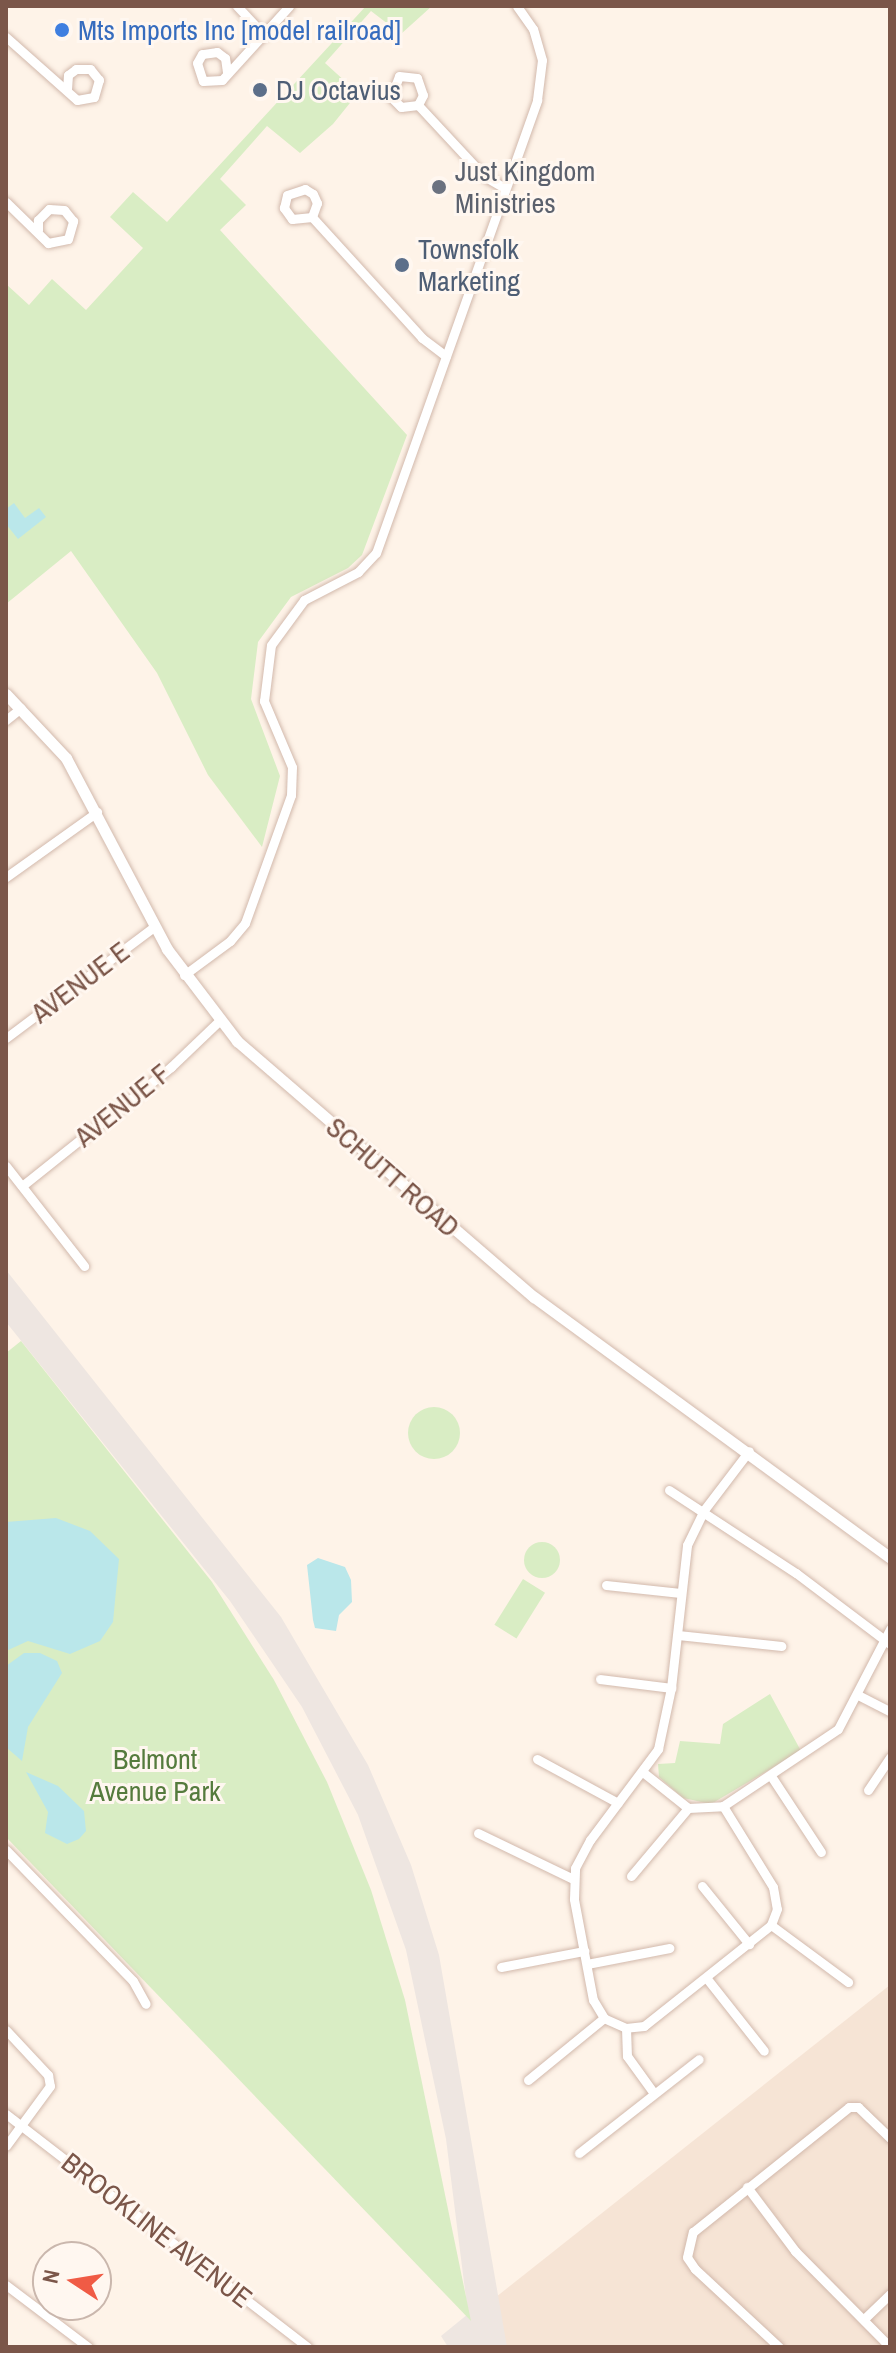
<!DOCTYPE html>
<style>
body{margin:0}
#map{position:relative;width:896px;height:2353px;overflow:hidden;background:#fef3e8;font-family:"Archivo Narrow",sans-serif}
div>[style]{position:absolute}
.residential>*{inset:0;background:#f6e4d5}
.industrial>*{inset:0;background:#eee6e1}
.green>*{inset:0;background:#d9edc4;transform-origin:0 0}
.round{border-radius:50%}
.water>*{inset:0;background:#bae7ea}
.roads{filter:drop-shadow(0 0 2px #d2b9ac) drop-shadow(0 0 2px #d2b9ac)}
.minor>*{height:9px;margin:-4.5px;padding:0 4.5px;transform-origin:4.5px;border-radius:4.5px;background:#fff}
.tertiary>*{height:11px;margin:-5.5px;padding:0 5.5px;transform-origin:5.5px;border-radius:5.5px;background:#fff}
.dots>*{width:22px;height:22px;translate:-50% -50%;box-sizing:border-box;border:4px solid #fff7f0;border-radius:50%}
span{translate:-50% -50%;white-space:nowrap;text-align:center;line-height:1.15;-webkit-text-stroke:6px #fff7f0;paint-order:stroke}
.shop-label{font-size:28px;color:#366cbe}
.left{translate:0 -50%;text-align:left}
.service-label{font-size:28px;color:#4e5e75}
.worship-label{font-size:28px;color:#5b616d}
.street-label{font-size:28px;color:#7b5649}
.park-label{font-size:28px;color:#557b3d}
.frame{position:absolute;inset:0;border:8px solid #7b5649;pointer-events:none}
.north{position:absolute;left:32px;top:2241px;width:80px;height:80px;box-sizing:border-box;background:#fff7f0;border:2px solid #cab7ad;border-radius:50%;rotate:282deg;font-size:22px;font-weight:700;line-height:32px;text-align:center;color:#7b5649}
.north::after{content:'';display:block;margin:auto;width:28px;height:36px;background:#f05b45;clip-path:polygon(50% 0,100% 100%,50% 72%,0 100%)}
</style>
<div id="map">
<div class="residential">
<div style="clip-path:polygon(890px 1985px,890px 2347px,504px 2347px,496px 2297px)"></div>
</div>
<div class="industrial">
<div style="clip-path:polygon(6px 1270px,281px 1617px,368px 1765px,411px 1865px,439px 1955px,507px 2347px,448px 2347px,441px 2336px,468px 2314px,446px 2139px,406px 1950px,358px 1815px,302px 1707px,230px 1601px,6px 1322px)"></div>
</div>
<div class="green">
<div style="clip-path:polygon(366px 6px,432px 6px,401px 34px,371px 11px,325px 63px,358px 93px,333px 124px,300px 153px,267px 126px,220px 179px,246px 205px,220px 230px,407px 435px,362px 555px,348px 568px,291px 597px,258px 642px,251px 699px,280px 776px,262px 847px,208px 775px,157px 673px,71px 551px,6px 604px,6px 284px,29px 305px,52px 279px,86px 310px,143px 248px,110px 217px,133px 192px,167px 222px)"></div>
<div style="clip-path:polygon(21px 1341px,212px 1582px,274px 1680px,327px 1782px,371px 1890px,405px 2000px,471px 2321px,6px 1837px,6px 1353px)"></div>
<div class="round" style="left:408px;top:1407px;width:52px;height:52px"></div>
<div class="round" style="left:524px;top:1542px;width:36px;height:36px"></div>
<div style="left:523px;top:1579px;width:26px;height:54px;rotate:32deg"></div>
<div style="clip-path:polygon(770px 1694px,801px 1751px,711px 1804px,683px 1798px,659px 1777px,658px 1764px,675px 1763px,680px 1741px,720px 1744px,723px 1724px)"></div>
</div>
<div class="water">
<div style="clip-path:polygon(14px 503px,25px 518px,39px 508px,46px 517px,18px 539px,6px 524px,6px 509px)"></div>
<div style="clip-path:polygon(56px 1518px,90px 1531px,119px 1559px,113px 1622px,100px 1641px,70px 1654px,28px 1641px,6px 1651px,6px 1522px)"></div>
<div style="clip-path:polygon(318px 1558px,345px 1567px,351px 1580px,352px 1602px,339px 1615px,336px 1631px,315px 1628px,313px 1620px,307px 1565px)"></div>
<div style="clip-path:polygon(24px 1653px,40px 1653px,57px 1661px,62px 1673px,28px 1727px,22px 1761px,7px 1748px,6px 1666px)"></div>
<div style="clip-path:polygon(26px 1772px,58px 1786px,84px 1811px,86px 1831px,79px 1839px,67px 1844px,45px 1833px,48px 1812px)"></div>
</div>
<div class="roads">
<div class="minor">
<div style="left:237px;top:6px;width:40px;rotate:47deg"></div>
<div style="left:6px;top:37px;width:95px;rotate:41.6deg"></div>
<div style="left:77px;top:100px;width:17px;rotate:-10deg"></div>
<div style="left:94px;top:97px;width:18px;rotate:-74deg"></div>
<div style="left:99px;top:80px;width:14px;rotate:-129deg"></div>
<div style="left:90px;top:69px;width:14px;rotate:180deg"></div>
<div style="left:76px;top:69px;width:10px;rotate:143deg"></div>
<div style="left:68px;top:75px;width:15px;rotate:94deg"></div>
<div style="left:227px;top:72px;width:14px;rotate:-98deg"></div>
<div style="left:225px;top:58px;width:10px;rotate:-143deg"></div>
<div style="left:217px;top:52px;width:15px;rotate:172deg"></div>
<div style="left:202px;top:54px;width:10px;rotate:119deg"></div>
<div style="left:197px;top:63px;width:19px;rotate:72deg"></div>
<div style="left:203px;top:81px;width:19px;rotate:-3deg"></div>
<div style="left:222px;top:80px;width:100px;rotate:-47.8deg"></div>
<div style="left:418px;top:105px;width:17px;rotate:173deg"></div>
<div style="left:401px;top:107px;width:14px;rotate:-135deg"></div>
<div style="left:391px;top:97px;width:22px;rotate:-69deg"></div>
<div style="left:399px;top:76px;width:18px;rotate:6deg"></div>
<div style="left:417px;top:78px;width:18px;rotate:71deg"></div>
<div style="left:423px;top:95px;width:11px;rotate:117deg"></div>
<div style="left:418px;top:105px;width:97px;rotate:47.1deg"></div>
<div style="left:484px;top:176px;width:24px;rotate:30deg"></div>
<div style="left:6px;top:202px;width:59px;rotate:44.3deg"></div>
<div style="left:48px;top:243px;width:20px;rotate:-11deg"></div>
<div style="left:68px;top:239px;width:19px;rotate:-74deg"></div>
<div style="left:73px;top:221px;width:14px;rotate:-129deg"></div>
<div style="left:64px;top:210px;width:15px;rotate:-176deg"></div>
<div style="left:49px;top:209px;width:16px;rotate:135deg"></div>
<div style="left:38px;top:220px;width:10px;rotate:90deg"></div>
<div style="left:312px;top:217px;width:20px;rotate:174deg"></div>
<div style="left:292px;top:219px;width:14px;rotate:-126deg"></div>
<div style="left:284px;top:208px;width:13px;rotate:-77deg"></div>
<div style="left:287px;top:195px;width:19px;rotate:-18deg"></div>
<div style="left:305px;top:189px;width:9px;rotate:32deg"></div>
<div style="left:313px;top:194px;width:10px;rotate:66deg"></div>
<div style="left:317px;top:203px;width:15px;rotate:110deg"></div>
<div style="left:312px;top:217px;width:164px;rotate:47.7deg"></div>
<div style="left:422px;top:338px;width:30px;rotate:37deg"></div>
<div style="left:6px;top:720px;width:19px;rotate:-39deg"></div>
<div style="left:6px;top:877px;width:112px;rotate:-35.5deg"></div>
<div style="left:184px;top:975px;width:57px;rotate:-36.5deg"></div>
<div style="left:230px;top:941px;width:23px;rotate:-50deg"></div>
<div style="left:245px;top:923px;width:136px;rotate:-70.2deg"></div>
<div style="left:291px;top:795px;width:28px;rotate:-88deg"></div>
<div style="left:292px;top:767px;width:72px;rotate:-113deg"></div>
<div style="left:264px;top:701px;width:56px;rotate:-82.9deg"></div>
<div style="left:271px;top:645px;width:56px;rotate:-53.7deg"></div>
<div style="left:304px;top:600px;width:61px;rotate:-27.4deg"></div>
<div style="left:358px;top:572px;width:26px;rotate:-47deg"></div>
<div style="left:376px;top:553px;width:481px;rotate:-70.4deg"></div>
<div style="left:537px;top:100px;width:40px;rotate:-82.9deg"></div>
<div style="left:542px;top:60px;width:32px;rotate:-106deg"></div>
<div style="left:533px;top:29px;width:28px;rotate:-125deg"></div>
<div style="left:6px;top:1038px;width:185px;rotate:-36.9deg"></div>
<div style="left:6px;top:1166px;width:127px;rotate:52deg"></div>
<div style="left:22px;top:1186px;width:191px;rotate:-38.6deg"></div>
<div style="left:171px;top:1067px;width:66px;rotate:-43.8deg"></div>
<div style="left:669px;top:1490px;width:152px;rotate:33.2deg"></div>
<div style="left:796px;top:1573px;width:118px;rotate:37.1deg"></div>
<div style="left:606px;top:1585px;width:75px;rotate:6.1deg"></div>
<div style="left:678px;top:1635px;width:104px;rotate:6.1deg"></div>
<div style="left:600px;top:1679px;width:72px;rotate:7.2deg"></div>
<div style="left:858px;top:1695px;width:36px;rotate:27deg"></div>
<div style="left:537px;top:1759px;width:92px;rotate:28.5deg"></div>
<div style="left:644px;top:1773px;width:56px;rotate:38.5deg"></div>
<div style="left:688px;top:1808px;width:35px;rotate:-3deg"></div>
<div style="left:723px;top:1806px;width:138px;rotate:-33.8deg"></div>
<div style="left:838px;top:1729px;width:113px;rotate:-62.5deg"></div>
<div style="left:771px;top:1776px;width:91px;rotate:56.7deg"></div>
<div style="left:868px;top:1790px;width:40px;rotate:-56deg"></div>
<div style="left:723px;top:1806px;width:95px;rotate:58.3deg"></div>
<div style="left:773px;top:1887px;width:22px;rotate:80deg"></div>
<div style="left:777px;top:1909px;width:17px;rotate:111deg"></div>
<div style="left:771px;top:1925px;width:162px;rotate:141.5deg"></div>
<div style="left:644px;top:2026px;width:18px;rotate:174deg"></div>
<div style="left:626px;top:2028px;width:24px;rotate:-156deg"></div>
<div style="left:604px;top:2018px;width:21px;rotate:-121deg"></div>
<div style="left:593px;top:2000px;width:103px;rotate:-100.7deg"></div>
<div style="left:574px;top:1899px;width:31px;rotate:-88deg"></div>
<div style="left:575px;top:1868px;width:32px;rotate:-62deg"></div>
<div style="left:590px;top:1840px;width:114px;rotate:-53.2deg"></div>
<div style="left:658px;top:1749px;width:62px;rotate:-78deg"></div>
<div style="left:671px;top:1688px;width:144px;rotate:-83.6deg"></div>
<div style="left:687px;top:1545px;width:39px;rotate:-64deg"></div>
<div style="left:704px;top:1510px;width:74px;rotate:-52.7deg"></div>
<div style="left:478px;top:1833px;width:106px;rotate:25.8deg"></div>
<div style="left:6px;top:1850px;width:182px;rotate:45.9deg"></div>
<div style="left:133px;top:1981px;width:26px;rotate:61deg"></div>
<div style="left:631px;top:1876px;width:89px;rotate:-50deg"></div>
<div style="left:702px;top:1886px;width:75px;rotate:51deg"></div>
<div style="left:771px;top:1925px;width:96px;rotate:36.5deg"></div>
<div style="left:587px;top:1964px;width:84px;rotate:-11deg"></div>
<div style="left:501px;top:1967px;width:85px;rotate:-10.9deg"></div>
<div style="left:708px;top:1980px;width:90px;rotate:51.7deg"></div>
<div style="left:626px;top:2028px;width:28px;rotate:88deg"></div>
<div style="left:627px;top:2056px;width:44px;rotate:54.2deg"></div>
<div style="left:6px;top:2030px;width:62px;rotate:47deg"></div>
<div style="left:48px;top:2075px;width:11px;rotate:80deg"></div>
<div style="left:50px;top:2086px;width:74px;rotate:126.3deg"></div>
<div style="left:528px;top:2080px;width:98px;rotate:-39.2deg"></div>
<div style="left:6px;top:2114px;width:381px;rotate:37.7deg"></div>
<div style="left:579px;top:2153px;width:152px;rotate:-38.1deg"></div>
<div style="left:747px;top:2187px;width:80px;rotate:53.1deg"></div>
<div style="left:795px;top:2251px;width:135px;rotate:45.3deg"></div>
<div style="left:6px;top:2285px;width:103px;rotate:37.1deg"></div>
<div style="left:865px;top:2318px;width:35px;rotate:-44deg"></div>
<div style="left:779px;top:2347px;width:115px;rotate:-137.1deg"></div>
<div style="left:695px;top:2269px;width:14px;rotate:-124deg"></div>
<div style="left:687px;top:2257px;width:26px;rotate:-77deg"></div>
<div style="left:693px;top:2232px;width:200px;rotate:-38.7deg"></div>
<div style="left:849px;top:2107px;width:9px"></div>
<div style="left:858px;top:2107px;width:45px;rotate:44.1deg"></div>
</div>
<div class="tertiary">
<div style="left:6px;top:694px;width:88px;rotate:46.8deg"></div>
<div style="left:66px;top:758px;width:216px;rotate:62.1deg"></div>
<div style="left:167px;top:949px;width:116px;rotate:52.7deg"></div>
<div style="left:237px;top:1041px;width:392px;rotate:40.8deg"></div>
<div style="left:534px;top:1297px;width:441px;rotate:36.2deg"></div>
</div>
</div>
<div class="dots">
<div style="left:62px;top:30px;background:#3f7fe0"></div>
<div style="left:260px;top:90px;background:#5c6f8a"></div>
<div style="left:439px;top:187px;background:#6b7280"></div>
<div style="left:402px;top:265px;background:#5c6f8a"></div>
</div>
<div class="shop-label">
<span class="left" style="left:78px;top:30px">Mts Imports Inc [model railroad]</span>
</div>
<div class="service-label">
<span class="left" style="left:276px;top:90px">DJ Octavius</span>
<span class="left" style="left:418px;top:265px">Townsfolk<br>Marketing</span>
</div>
<div class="worship-label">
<span class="left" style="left:455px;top:187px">Just Kingdom<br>Ministries</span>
</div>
<div class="street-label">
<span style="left:80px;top:982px;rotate:-37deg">AVENUE E</span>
<span style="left:122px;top:1105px;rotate:-39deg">AVENUE F</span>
<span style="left:393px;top:1177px;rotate:41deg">SCHUTT ROAD</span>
<span style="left:157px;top:2230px;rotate:38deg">BROOKLINE AVENUE</span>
</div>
<div class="park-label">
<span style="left:155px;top:1775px">Belmont<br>Avenue Park</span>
</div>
<div class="frame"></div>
<div class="north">N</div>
</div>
